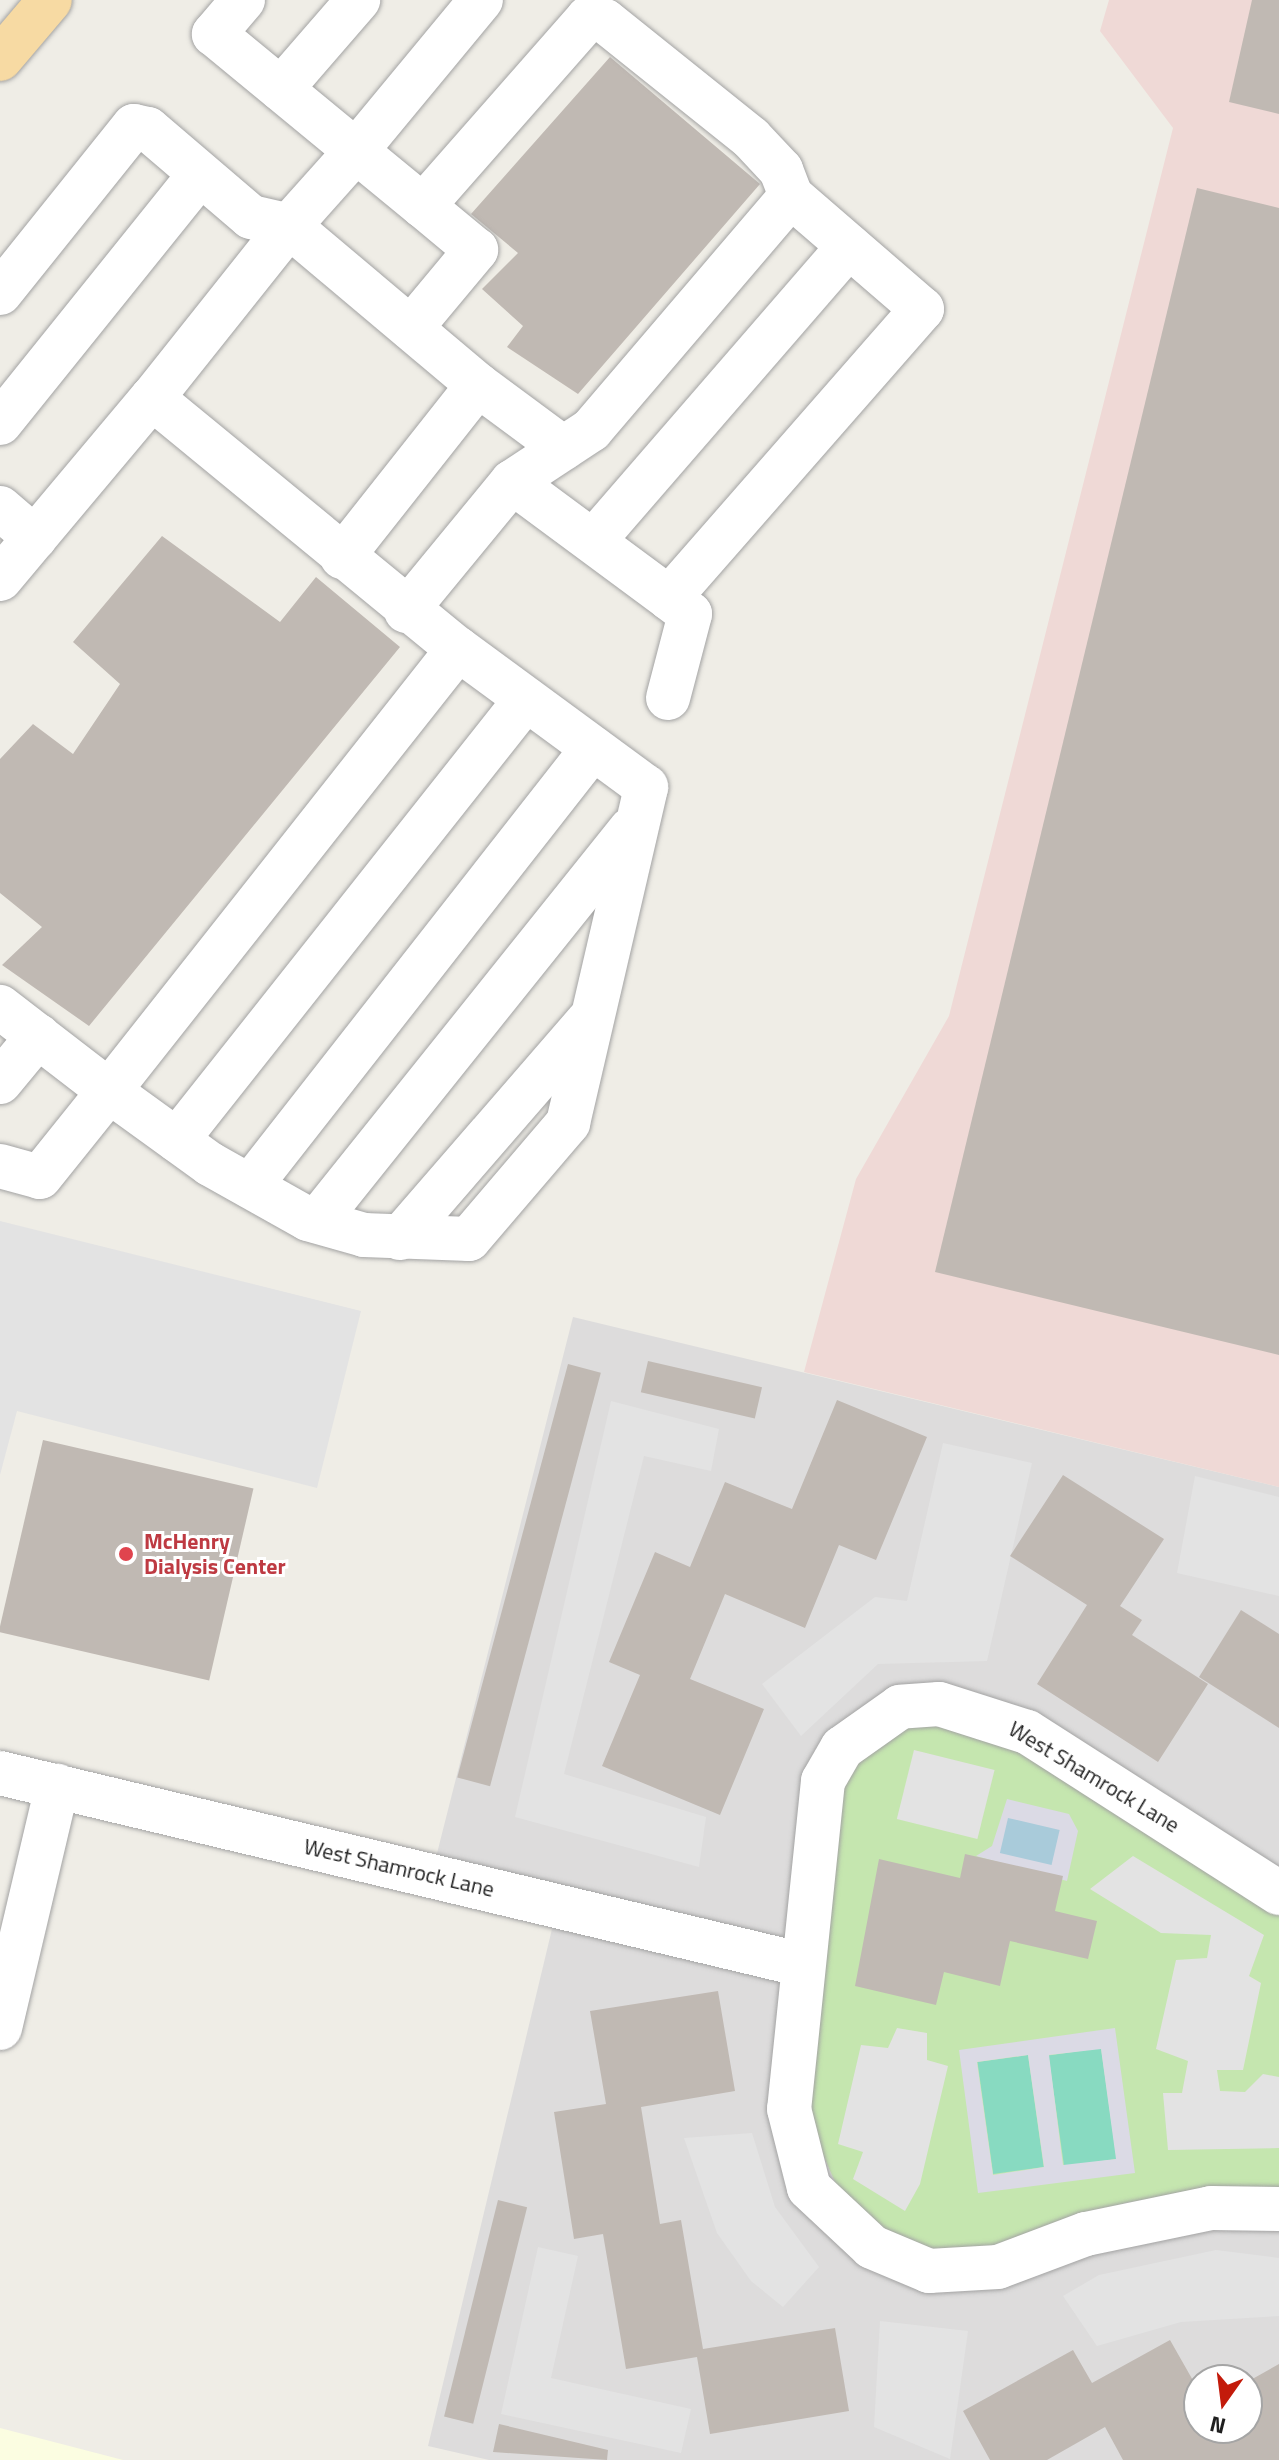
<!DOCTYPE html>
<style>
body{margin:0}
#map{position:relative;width:1279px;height:2460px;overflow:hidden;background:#efede6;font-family:"Titillium Web",sans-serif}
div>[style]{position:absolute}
.residential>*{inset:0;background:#dddcdc}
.commercial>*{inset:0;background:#efd9d6}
.education>*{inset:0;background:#fbfde1}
.grass>*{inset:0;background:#c5e6af}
.pitch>*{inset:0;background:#88dac1;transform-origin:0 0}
.parking>*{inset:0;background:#e3e3e3;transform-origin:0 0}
.plaza>*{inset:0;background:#dbdae5}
.water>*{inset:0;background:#a9cbda;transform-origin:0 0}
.building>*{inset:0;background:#c0b9b3;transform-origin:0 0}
.roads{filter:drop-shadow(0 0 2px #a3a3a3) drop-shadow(0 0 2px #a3a3a3)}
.minor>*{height:44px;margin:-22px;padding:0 22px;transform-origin:22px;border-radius:22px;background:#fff}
.major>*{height:44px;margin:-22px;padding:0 22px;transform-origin:22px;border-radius:22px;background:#f7daa3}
.dots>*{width:22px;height:22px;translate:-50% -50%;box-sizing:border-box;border:4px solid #fff;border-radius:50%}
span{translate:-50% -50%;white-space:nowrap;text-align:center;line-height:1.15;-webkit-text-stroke:6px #fff;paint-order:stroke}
.health-label{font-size:22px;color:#be3a42;font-weight:700}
.left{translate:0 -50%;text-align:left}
.street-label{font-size:22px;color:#1f1f1f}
.north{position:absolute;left:1183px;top:2364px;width:80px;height:80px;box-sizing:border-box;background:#fff;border:2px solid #a5a5a5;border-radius:50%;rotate:194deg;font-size:22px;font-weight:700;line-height:32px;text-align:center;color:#1f1f1f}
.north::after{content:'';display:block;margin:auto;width:28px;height:36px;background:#c31b0b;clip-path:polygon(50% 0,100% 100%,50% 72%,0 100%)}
</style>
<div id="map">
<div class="residential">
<div style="clip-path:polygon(evenodd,573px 1317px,1279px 1487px,1279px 2460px,489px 2460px,428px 2446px,558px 1904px,432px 1873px,573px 1317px,1199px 2380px,1247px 2380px,1247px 2428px,1199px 2428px,1199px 2380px)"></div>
</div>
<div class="commercial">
<div style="clip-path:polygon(1109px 0,1279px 0,1279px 1487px,804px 1372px,856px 1179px,949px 1016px,1173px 128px,1100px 31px)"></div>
</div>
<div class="education">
<div style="clip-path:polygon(0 2428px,123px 2460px,0 2460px)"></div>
</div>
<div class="grass">
<div style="clip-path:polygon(919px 1723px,982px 1728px,1279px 1914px,1279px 2194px,1199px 2191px,1125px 2203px,1007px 2250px,928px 2249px,885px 2232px,838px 2189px,808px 2120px,836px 1804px,853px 1767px,885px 1738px)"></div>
</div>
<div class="pitch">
<div style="left:1101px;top:2048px;width:112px;height:53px;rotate:82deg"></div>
<div style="left:1028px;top:2055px;width:113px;height:51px;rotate:82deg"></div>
</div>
<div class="parking">
<div style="clip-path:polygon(0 1221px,361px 1311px,317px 1488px,17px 1411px,0 1475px)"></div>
<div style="clip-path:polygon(611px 1401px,719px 1429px,711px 1471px,644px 1456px,564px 1774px,706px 1817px,699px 1867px,515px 1817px)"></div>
<div style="clip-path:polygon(943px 1443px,1032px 1463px,987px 1661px,878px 1664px,801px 1736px,762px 1684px,875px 1597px,907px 1601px)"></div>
<div style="clip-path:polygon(1195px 1476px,1279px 1497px,1279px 1596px,1177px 1573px)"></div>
<div style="left:914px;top:1750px;width:83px;height:71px;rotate:14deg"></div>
<div style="clip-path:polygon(1133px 1856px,1264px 1935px,1249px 1976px,1261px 1983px,1243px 2070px,1217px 2070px,1220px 2091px,1245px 2092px,1263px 2074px,1279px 2077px,1279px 2148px,1168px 2150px,1163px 2093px,1182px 2093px,1188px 2061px,1156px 2049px,1176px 1960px,1207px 1958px,1211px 1935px,1161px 1933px,1090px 1889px)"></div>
<div style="clip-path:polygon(897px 2028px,927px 2033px,927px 2060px,948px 2066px,920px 2184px,905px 2211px,853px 2179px,863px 2152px,838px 2144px,861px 2045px,888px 2048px)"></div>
<div style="clip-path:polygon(752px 2133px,775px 2207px,819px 2267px,783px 2307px,751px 2281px,717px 2233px,684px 2138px)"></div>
<div style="clip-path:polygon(538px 2247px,578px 2256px,551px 2378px,691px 2409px,681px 2453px,501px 2414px)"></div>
<div style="clip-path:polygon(1216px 2250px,1279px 2258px,1279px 2316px,1181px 2322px,1097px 2346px,1063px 2296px,1099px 2275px)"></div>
<div style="clip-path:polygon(880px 2321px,968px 2331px,950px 2459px,874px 2427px)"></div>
</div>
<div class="plaza">
<div style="clip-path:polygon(1007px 1799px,1069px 1814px,1078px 1831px,1067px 1881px,976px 1856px,992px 1846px)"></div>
<div style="clip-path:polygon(evenodd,1115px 2028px,1135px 2173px,978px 2193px,959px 2050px,1115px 2028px,1101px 2049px,1116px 2159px,1063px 2165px,1049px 2055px,1101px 2049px,1115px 2028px,1028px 2055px,1044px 2167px,993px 2175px,977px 2062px,1028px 2055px)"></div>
</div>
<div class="water">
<div style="left:1008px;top:1818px;width:53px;height:36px;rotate:13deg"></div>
</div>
<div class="building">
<div style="clip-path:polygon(1252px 0,1279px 0,1279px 114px,1229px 102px)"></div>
<div style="clip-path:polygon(610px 57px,760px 184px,578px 394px,507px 347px,523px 326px,482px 289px,518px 253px,471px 214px)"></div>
<div style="clip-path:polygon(1197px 188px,1279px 208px,1279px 1355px,935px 1272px)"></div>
<div style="clip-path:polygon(162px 536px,280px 622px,316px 577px,400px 647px,89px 1026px,2px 965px,42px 927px,0 893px,0 759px,33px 724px,73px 754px,120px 684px,73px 642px)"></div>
<div style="left:648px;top:1361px;width:117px;height:32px;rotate:13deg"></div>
<div style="left:568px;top:1364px;width:34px;height:428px;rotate:15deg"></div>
<div style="clip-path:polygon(837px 1400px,927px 1437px,876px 1560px,839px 1545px,805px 1628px,725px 1594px,690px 1679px,764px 1709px,720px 1815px,602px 1766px,640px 1675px,609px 1662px,655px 1552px,690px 1567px,725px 1482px,792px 1509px)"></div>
<div style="left:43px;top:1440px;width:216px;height:197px;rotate:13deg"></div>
<div style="clip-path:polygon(1063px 1475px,1164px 1539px,1120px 1606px,1142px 1620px,1132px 1635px,1208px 1684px,1158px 1762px,1037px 1684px,1087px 1605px,1010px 1556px)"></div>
<div style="clip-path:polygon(1241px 1610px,1279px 1634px,1279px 1728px,1199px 1677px)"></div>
<div style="clip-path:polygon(965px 1854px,1063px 1876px,1055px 1911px,1097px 1921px,1088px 1959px,1010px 1941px,1000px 1986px,944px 1972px,936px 2005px,855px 1986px,879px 1859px,960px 1878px)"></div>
<div style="clip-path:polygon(718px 1991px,735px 2091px,641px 2107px,660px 2224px,681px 2220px,703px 2349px,835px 2328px,849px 2411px,710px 2434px,697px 2357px,626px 2369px,603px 2234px,574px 2239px,554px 2112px,606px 2104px,590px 2011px)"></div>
<div style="left:498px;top:2200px;width:30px;height:223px;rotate:14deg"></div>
<div style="clip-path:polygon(1170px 2340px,1199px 2391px,1199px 2428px,1247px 2428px,1247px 2382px,1279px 2364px,1279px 2460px,1123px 2460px,1105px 2427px,1047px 2460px,990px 2460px,963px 2411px,1073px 2350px,1092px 2383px)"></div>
<div style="clip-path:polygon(499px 2424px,608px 2450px,607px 2460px,493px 2452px)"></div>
</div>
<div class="roads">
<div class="minor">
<div style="left:243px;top:0;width:45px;rotate:130.5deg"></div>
<div style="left:214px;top:34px;width:184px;rotate:39.5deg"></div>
<div style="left:356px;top:151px;width:196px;rotate:-50.4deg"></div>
<div style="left:281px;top:89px;width:118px;rotate:-49.1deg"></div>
<div style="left:0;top:293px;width:214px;rotate:-51.3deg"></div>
<div style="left:134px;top:126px;width:14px;rotate:12deg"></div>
<div style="left:148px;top:129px;width:135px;rotate:40.5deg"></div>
<div style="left:251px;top:217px;width:39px;rotate:13deg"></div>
<div style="left:289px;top:226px;width:220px;rotate:128.5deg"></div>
<div style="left:411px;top:328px;width:102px;rotate:-50.2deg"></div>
<div style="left:476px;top:250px;width:69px;rotate:-140.3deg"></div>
<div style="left:478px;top:385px;width:247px;rotate:-139.9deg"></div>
<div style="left:289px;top:226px;width:101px;rotate:-48.2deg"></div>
<div style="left:356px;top:151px;width:87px;rotate:39.4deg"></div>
<div style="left:423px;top:206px;width:250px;rotate:-48.7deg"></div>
<div style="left:588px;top:18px;width:17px;rotate:10deg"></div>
<div style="left:605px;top:21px;width:187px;rotate:38.7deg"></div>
<div style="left:751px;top:138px;width:44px;rotate:46.8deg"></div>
<div style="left:781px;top:170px;width:28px;rotate:69deg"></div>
<div style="left:0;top:423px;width:319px;rotate:-51.2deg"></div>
<div style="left:0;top:508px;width:46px;rotate:40.6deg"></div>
<div style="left:596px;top:538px;width:386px;rotate:-49.1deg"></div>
<div style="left:342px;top:557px;width:219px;rotate:-51.7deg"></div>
<div style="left:478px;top:385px;width:106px;rotate:36.5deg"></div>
<div style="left:0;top:579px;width:236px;rotate:-50deg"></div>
<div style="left:152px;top:398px;width:396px;rotate:39.4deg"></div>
<div style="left:458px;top:649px;width:563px;rotate:128.29deg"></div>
<div style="left:109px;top:1091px;width:138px;rotate:-142.4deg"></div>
<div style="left:406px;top:611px;width:167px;rotate:-50.6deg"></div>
<div style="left:512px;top:482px;width:95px;rotate:-33.4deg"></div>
<div style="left:591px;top:430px;width:308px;rotate:-49.5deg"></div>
<div style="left:791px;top:196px;width:173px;rotate:40.8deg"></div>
<div style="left:922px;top:309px;width:384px;rotate:131.2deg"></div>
<div style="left:669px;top:598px;width:195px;rotate:-143.5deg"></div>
<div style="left:668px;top:698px;width:87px;rotate:-75.3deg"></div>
<div style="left:690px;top:614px;width:26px;rotate:-143deg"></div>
<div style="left:0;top:1082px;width:60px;rotate:-50.4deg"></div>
<div style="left:177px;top:1140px;width:562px;rotate:-51.64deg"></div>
<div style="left:0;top:1166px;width:41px;rotate:15.4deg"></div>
<div style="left:40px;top:1177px;width:110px;rotate:-51.3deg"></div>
<div style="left:109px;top:1091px;width:125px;rotate:35.9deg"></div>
<div style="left:210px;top:1164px;width:112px;rotate:29.3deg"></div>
<div style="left:308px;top:1219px;width:58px;rotate:15.9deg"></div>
<div style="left:364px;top:1235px;width:105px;rotate:2.2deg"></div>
<div style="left:469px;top:1239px;width:153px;rotate:-49.5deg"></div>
<div style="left:568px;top:1123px;width:345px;rotate:-76.9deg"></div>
<div style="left:646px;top:787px;width:233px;rotate:-143.7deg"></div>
<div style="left:250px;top:1186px;width:556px;rotate:-51.94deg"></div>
<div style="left:317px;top:1221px;width:501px;rotate:-51.32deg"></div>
<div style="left:400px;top:1238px;width:286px;rotate:-49.1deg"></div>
<div style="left:0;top:1773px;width:822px;rotate:13.44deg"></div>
<div style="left:1279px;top:1893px;width:299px;rotate:-147.4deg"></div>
<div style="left:1027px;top:1732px;width:92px;rotate:-162.3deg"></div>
<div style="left:939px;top:1704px;width:39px;rotate:176deg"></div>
<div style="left:900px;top:1707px;width:71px;rotate:144.7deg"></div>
<div style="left:842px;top:1748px;width:38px;rotate:120deg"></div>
<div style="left:823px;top:1781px;width:330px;rotate:95.9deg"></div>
<div style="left:789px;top:2109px;width:81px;rotate:75.8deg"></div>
<div style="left:809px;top:2188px;width:86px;rotate:43.1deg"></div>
<div style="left:872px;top:2247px;width:62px;rotate:22.8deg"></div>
<div style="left:929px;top:2271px;width:69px;rotate:-3.3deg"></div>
<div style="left:998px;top:2267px;width:94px;rotate:-20.6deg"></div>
<div style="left:1086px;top:2234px;width:128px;rotate:-11.7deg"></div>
<div style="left:1211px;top:2208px;width:68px;rotate:0.8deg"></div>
<div style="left:0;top:2028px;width:249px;rotate:-76.7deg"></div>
</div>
<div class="major">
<div style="left:0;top:59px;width:77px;rotate:-49.7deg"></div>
</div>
</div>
<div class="dots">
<div style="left:126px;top:1554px;background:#e0444e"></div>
</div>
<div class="health-label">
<span class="left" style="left:144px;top:1554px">McHenry<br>Dialysis Center</span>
</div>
<div class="street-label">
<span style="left:1094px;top:1777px;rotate:31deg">West Shamrock Lane</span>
<span style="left:399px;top:1868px;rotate:13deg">West Shamrock Lane</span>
</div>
<div class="north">N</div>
</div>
